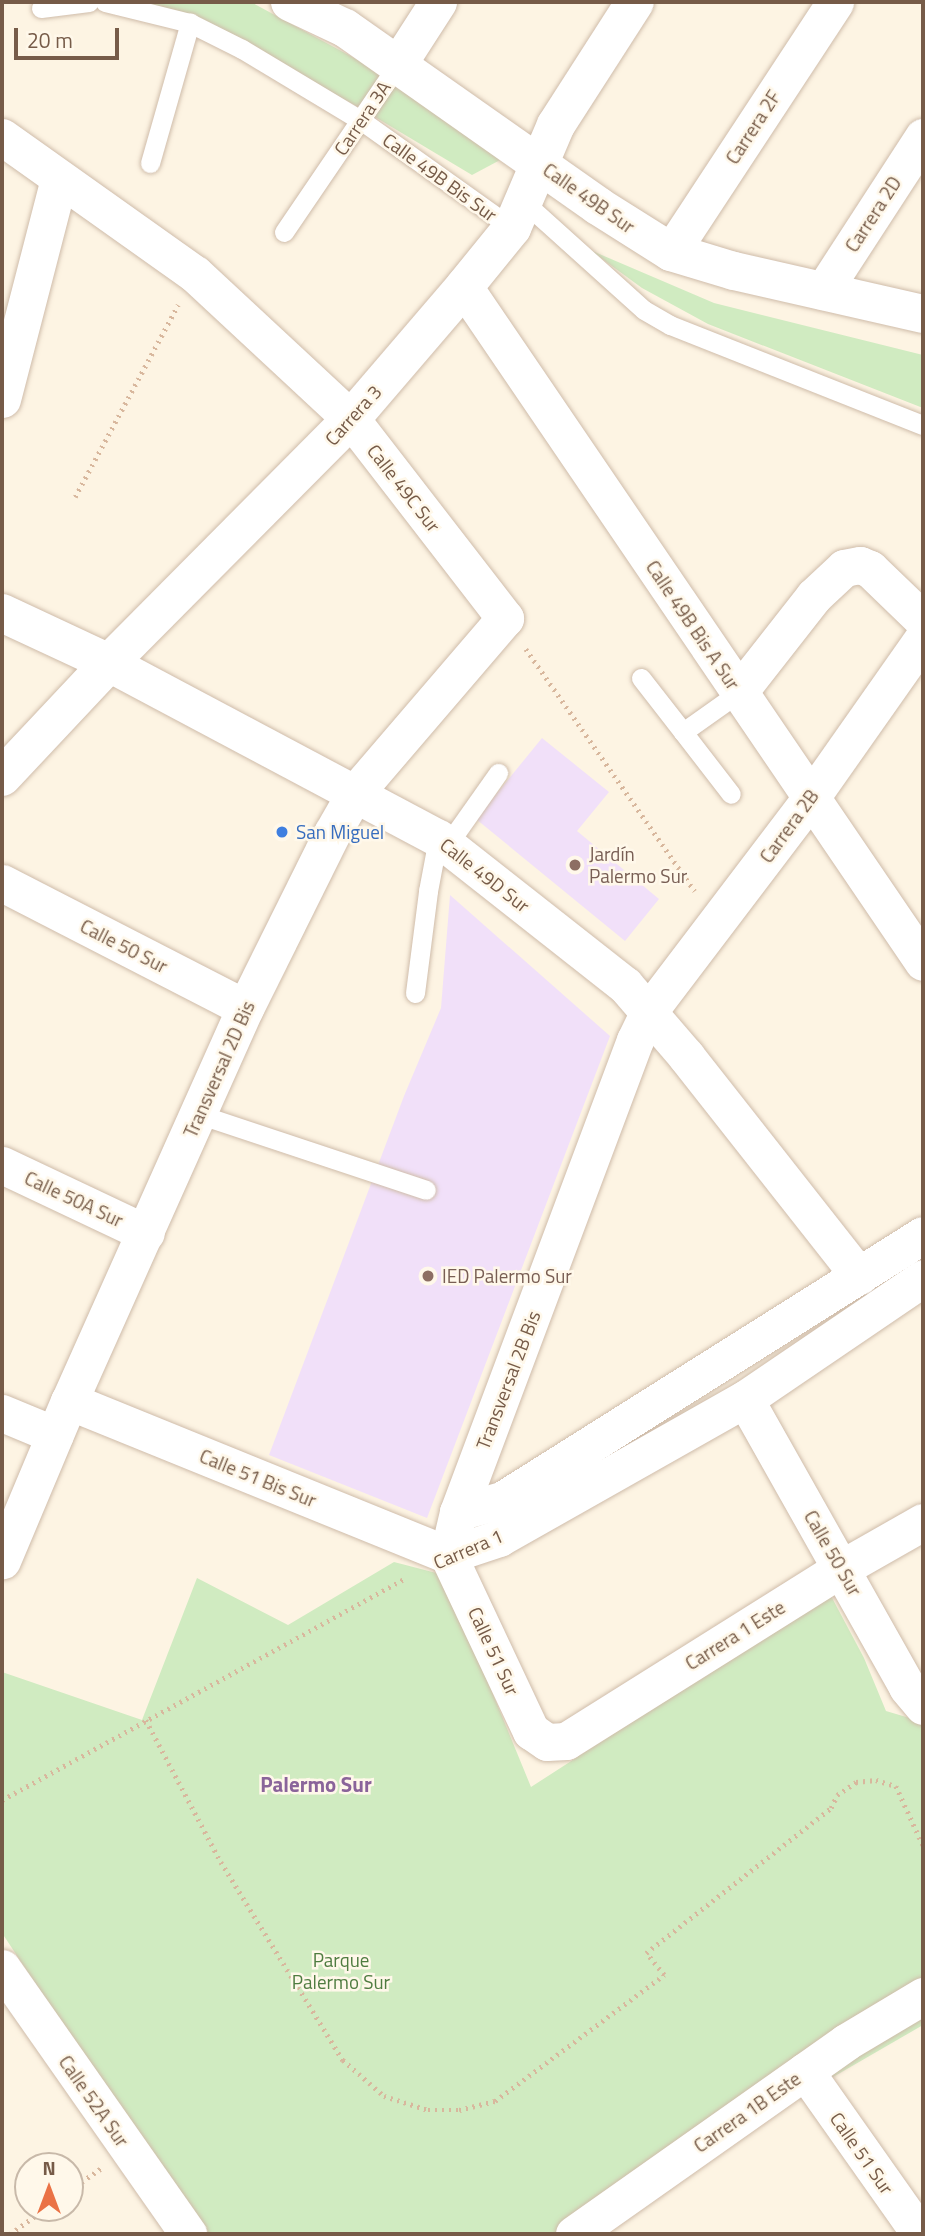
<!DOCTYPE html>
<meta charset="utf-8">
<style>
body{margin:0}
#map{position:relative;width:925px;height:2236px;overflow:hidden;background:#fdf4e3;font-family:"Titillium Web",sans-serif}
div>[style]{position:absolute}
.education>*{inset:0;background:#f1e0f9}
.green>*{inset:0;background:#d0ebc1}
.path>*{height:4.5px;margin-top:-2.25px;transform-origin:0;background:repeating-linear-gradient(90deg,#d8b79d 0 2px,transparent 0 7px)}
.roads{filter:drop-shadow(0 0 2px #cfbcaa) drop-shadow(0 0 2px #cfbcaa)}
.lane>*{height:19px;margin:-9.5px;padding:0 9.5px;transform-origin:9.5px;border-radius:9.5px;background:#fff}
.street>*{height:37px;margin:-18.5px;padding:0 18.5px;transform-origin:18.5px;border-radius:18.5px;background:#fff}
.secondary>*{height:38px;margin:-19px;padding:0 19px;transform-origin:19px;border-radius:19px;background:#fff}
.dots>*{width:19px;height:19px;translate:-50% -50%;box-sizing:border-box;border:4px solid #fff8ea;border-radius:50%}
span{translate:-50% -50%;white-space:nowrap;text-align:center;line-height:1.15;-webkit-text-stroke:5px #fff8ea;paint-order:stroke}
.street-label{font-size:19px;color:#765b48}
.shop-label{font-size:19px;color:#366cbe}
.left{translate:0 -50%;text-align:left}
.education-label{font-size:19px;color:#785e54}
.park-label{font-size:19px;color:#4f7c40}
.neighbourhood-label{font-size:21px;color:#8a649a;font-weight:700}
.frame{position:absolute;inset:0;border:4px solid #765b48;pointer-events:none}
.north{position:absolute;left:14px;top:2152px;width:70px;height:70px;box-sizing:border-box;background:#fff8ea;border:2px solid #c8b9a9;border-radius:50%;rotate:0deg;font-size:19px;font-weight:700;line-height:28px;text-align:center;color:#765b48}
.north::after{content:'';display:block;margin:auto;width:24px;height:32px;background:#ea7245;clip-path:polygon(50% 0,100% 100%,50% 72%,0 100%)}
.scale{position:absolute;left:14px;top:28px;width:105px;height:32px;box-sizing:border-box;border:4px solid #765b48;border-top:0;padding-left:9px;font-size:21px;line-height:24px;white-space:nowrap;color:#765b48;-webkit-text-stroke:5px #fff8ea;paint-order:stroke}
</style>
<div id="map">
<div class="education">
<div style="clip-path:polygon(542px 738px,609px 792px,577px 831px,659px 899px,625px 941px,476px 819px)"></div>
<div style="clip-path:polygon(450px 895px,610px 1036px,427px 1518px,269px 1455px,404px 1096px,441px 1008px)"></div>
</div>
<div class="green">
<div style="clip-path:polygon(133px 2px,251px 2px,356px 59px,502px 159px,472px 175px,360px 108px,228px 37px)"></div>
<div style="clip-path:polygon(590px 250px,714px 303px,923px 355px,923px 408px,708px 324px,642px 288px)"></div>
<div style="clip-path:polygon(394px 1562px,444px 1575px,531px 1787px,830px 1594px,864px 1658px,886px 1711px,923px 1722px,923px 2025px,802px 2095px,604px 2234px,201px 2234px,2px 1933px,2px 1672px,142px 1720px,197px 1578px,288px 1625px)"></div>
</div>
<div class="path">
<div style="left:75px;top:497px;width:218px;rotate:-61.8deg"></div>
<div style="left:526px;top:649px;width:295px;rotate:55.1deg"></div>
<div style="left:146px;top:1720px;width:161px;rotate:62.2deg"></div>
<div style="left:221px;top:1862px;width:233px;rotate:58.4deg"></div>
<div style="left:343px;top:2060px;width:55px;rotate:41.3deg"></div>
<div style="left:384px;top:2096px;width:46px;rotate:17.7deg"></div>
<div style="left:428px;top:2110px;width:31px"></div>
<div style="left:459px;top:2110px;width:37px;rotate:-14deg"></div>
<div style="left:495px;top:2101px;width:211px;rotate:-36.7deg"></div>
<div style="left:664px;top:1975px;width:28px;rotate:-129deg"></div>
<div style="left:646px;top:1953px;width:235px;rotate:-38.1deg"></div>
<div style="left:831px;top:1808px;width:14px;rotate:-65deg"></div>
<div style="left:837px;top:1795px;width:23px;rotate:-34deg"></div>
<div style="left:856px;top:1782px;width:20px;rotate:-6deg"></div>
<div style="left:876px;top:1780px;width:21px;rotate:17deg"></div>
<div style="left:896px;top:1786px;width:65px;rotate:65.4deg"></div>
<div style="left:2px;top:1800px;width:461px;rotate:-28.8deg"></div>
<div style="left:70px;top:2190px;width:38px;rotate:-35deg"></div>
<div style="left:10px;top:2234px;width:44px;rotate:-35.8deg"></div>
</div>
<div class="roads">
<div class="lane">
<div style="left:105px;top:2px;width:88px;rotate:13.9deg"></div>
<div style="left:190px;top:23px;width:58px;rotate:26.6deg"></div>
<div style="left:242px;top:49px;width:140px;rotate:31deg"></div>
<div style="left:362px;top:121px;width:184px;rotate:35.5deg"></div>
<div style="left:41px;top:8px;width:48px;rotate:-7.1deg"></div>
<div style="left:150px;top:163px;width:146px;rotate:-74.1deg"></div>
<div style="left:524px;top:202px;width:161px;rotate:42deg"></div>
<div style="left:644px;top:310px;width:30px;rotate:30deg"></div>
<div style="left:670px;top:325px;width:272px;rotate:21.6deg"></div>
<div style="left:284px;top:232px;width:203px;rotate:-55.8deg"></div>
<div style="left:641px;top:678px;width:68px;rotate:52.1deg"></div>
<div style="left:683px;top:732px;width:67px;rotate:-35.3deg"></div>
<div style="left:683px;top:732px;width:78px;rotate:52.3deg"></div>
<div style="left:448px;top:844px;width:87px;rotate:-54.8deg"></div>
<div style="left:415px;top:993px;width:103px;rotate:-82.7deg"></div>
<div style="left:428px;top:891px;width:54px;rotate:-79.3deg"></div>
<div style="left:198px;top:1114px;width:240px;rotate:18.4deg"></div>
</div>
<div class="street">
<div style="left:398px;top:64px;width:74px;rotate:-57.2deg"></div>
<div style="left:2px;top:137px;width:237px;rotate:35.4deg"></div>
<div style="left:195px;top:274px;width:213px;rotate:42.9deg"></div>
<div style="left:351px;top:419px;width:252px;rotate:52.3deg"></div>
<div style="left:505px;top:618px;width:230px;rotate:130.6deg"></div>
<div style="left:355px;top:793px;width:46px;rotate:119.9deg"></div>
<div style="left:332px;top:833px;width:195px;rotate:116.4deg"></div>
<div style="left:245px;top:1008px;width:431px;rotate:114.1deg"></div>
<div style="left:69px;top:1401px;width:173px;rotate:112.8deg"></div>
<div style="left:671px;top:252px;width:299px;rotate:-56.7deg"></div>
<div style="left:464px;top:287px;width:816px;rotate:55.78deg"></div>
<div style="left:823px;top:291px;width:184px;rotate:-57deg"></div>
<div style="left:2px;top:399px;width:228px;rotate:-75.5deg"></div>
<div style="left:109px;top:663px;width:373px;rotate:28deg"></div>
<div style="left:438px;top:838px;width:238px;rotate:38.2deg"></div>
<div style="left:625px;top:985px;width:94px;rotate:49.3deg"></div>
<div style="left:686px;top:1056px;width:280px;rotate:51.8deg"></div>
<div style="left:738px;top:693px;width:123px;rotate:-51.9deg"></div>
<div style="left:814px;top:596px;width:41px;rotate:-43deg"></div>
<div style="left:844px;top:568px;width:16px;rotate:-11deg"></div>
<div style="left:860px;top:565px;width:11px;rotate:22deg"></div>
<div style="left:870px;top:569px;width:74px;rotate:43.9deg"></div>
<div style="left:2px;top:883px;width:273px;rotate:27.2deg"></div>
<div style="left:2px;top:1165px;width:159px;rotate:25.3deg"></div>
<div style="left:745px;top:1399px;width:330px;rotate:60.6deg"></div>
<div style="left:907px;top:1687px;width:25px;rotate:50deg"></div>
<div style="left:69px;top:1401px;width:409px;rotate:22.1deg"></div>
<div style="left:2px;top:1413px;width:57px;rotate:22.5deg"></div>
<div style="left:458px;top:1512px;width:46px;rotate:-15.3deg"></div>
<div style="left:502px;top:1500px;width:497px;rotate:-32.2deg"></div>
<div style="left:448px;top:1555px;width:44px;rotate:-76.9deg"></div>
<div style="left:458px;top:1512px;width:504px;rotate:-69.44deg"></div>
<div style="left:635px;top:1040px;width:32px;rotate:-64deg"></div>
<div style="left:649px;top:1011px;width:266px;rotate:-52.8deg"></div>
<div style="left:810px;top:799px;width:197px;rotate:-54.9deg"></div>
<div style="left:448px;top:1555px;width:195px;rotate:64.8deg"></div>
<div style="left:531px;top:1731px;width:19px;rotate:35deg"></div>
<div style="left:547px;top:1742px;width:19px;rotate:-3deg"></div>
<div style="left:566px;top:1741px;width:326px;rotate:-32.1deg"></div>
<div style="left:842px;top:1568px;width:93px;rotate:-29.6deg"></div>
<div style="left:448px;top:1555px;width:54px;rotate:-18.4deg"></div>
<div style="left:499px;top:1538px;width:283px;rotate:-29.5deg"></div>
<div style="left:745px;top:1399px;width:215px;rotate:-34.2deg"></div>
<div style="left:2px;top:1968px;width:325px;rotate:55deg"></div>
<div style="left:805px;top:2071px;width:199px;rotate:54.8deg"></div>
<div style="left:574px;top:2234px;width:333px;rotate:-35.2deg"></div>
<div style="left:846px;top:2042px;width:90px;rotate:-30.9deg"></div>
</div>
<div class="secondary">
<div style="left:290px;top:2px;width:61px;rotate:25.3deg"></div>
<div style="left:345px;top:28px;width:309px;rotate:35.1deg"></div>
<div style="left:598px;top:206px;width:86px;rotate:32.2deg"></div>
<div style="left:671px;top:252px;width:66px;rotate:16.8deg"></div>
<div style="left:734px;top:271px;width:194px;rotate:12.8deg"></div>
<div style="left:2px;top:613px;width:118px;rotate:25deg"></div>
<div style="left:2px;top:777px;width:156px;rotate:-46.8deg"></div>
<div style="left:109px;top:663px;width:344px;rotate:-45.2deg"></div>
<div style="left:351px;top:419px;width:174px;rotate:-49.4deg"></div>
<div style="left:464px;top:287px;width:76px;rotate:-50.9deg"></div>
<div style="left:512px;top:228px;width:112px;rotate:-66.9deg"></div>
<div style="left:556px;top:125px;width:146px;rotate:-57.3deg"></div>
</div>
</div>
<div class="dots">
<div style="left:282px;top:832px;background:#3f7fe0"></div>
<div style="left:575px;top:865px;background:#8d6e63"></div>
<div style="left:428px;top:1276px;background:#8d6e63"></div>
</div>
<div class="street-label">
<span style="left:362px;top:118px;rotate:-56deg">Carrera 3A</span>
<span style="left:753px;top:127px;rotate:-57deg">Carrera 2F</span>
<span style="left:440px;top:177px;rotate:36deg">Calle 49B Bis Sur</span>
<span style="left:589px;top:198px;rotate:35deg">Calle 49B Sur</span>
<span style="left:873px;top:214px;rotate:-57deg">Carrera 2D</span>
<span style="left:353px;top:415px;rotate:-48deg">Carrera 3</span>
<span style="left:404px;top:488px;rotate:52deg">Calle 49C Sur</span>
<span style="left:693px;top:625px;rotate:56deg">Calle 49B Bis A Sur</span>
<span style="left:789px;top:826px;rotate:-54deg">Carrera 2B</span>
<span style="left:485px;top:875px;rotate:38deg">Calle 49D Sur</span>
<span style="left:124px;top:946px;rotate:27deg">Calle 50 Sur</span>
<span style="left:219px;top:1069px;rotate:-66deg">Transversal 2D Bis</span>
<span style="left:74px;top:1199px;rotate:25deg">Calle 50A Sur</span>
<span style="left:508px;top:1380px;rotate:-69deg">Transversal 2B Bis</span>
<span style="left:258px;top:1478px;rotate:22deg">Calle 51 Bis Sur</span>
<span style="left:468px;top:1549px;rotate:-23deg">Carrera 1</span>
<span style="left:833px;top:1553px;rotate:60deg">Calle 50 Sur</span>
<span style="left:735px;top:1635px;rotate:-32deg">Carrera 1 Este</span>
<span style="left:494px;top:1651px;rotate:65deg">Calle 51 Sur</span>
<span style="left:94px;top:2101px;rotate:55deg">Calle 52A Sur</span>
<span style="left:747px;top:2112px;rotate:-35deg">Carrera 1B Este</span>
<span style="left:862px;top:2153px;rotate:55deg">Calle 51 Sur</span>
</div>
<div class="shop-label">
<span class="left" style="left:296px;top:832px">San Miguel</span>
</div>
<div class="education-label">
<span class="left" style="left:589px;top:865px">Jardín<br>Palermo Sur</span>
<span class="left" style="left:442px;top:1276px">IED Palermo Sur</span>
</div>
<div class="park-label">
<span style="left:341px;top:1971px">Parque<br>Palermo Sur</span>
</div>
<div class="neighbourhood-label">
<span style="left:316px;top:1784px">Palermo Sur</span>
</div>
<div class="frame"></div>
<div class="north">N</div>
<div class="scale">20 m</div>
</div>
